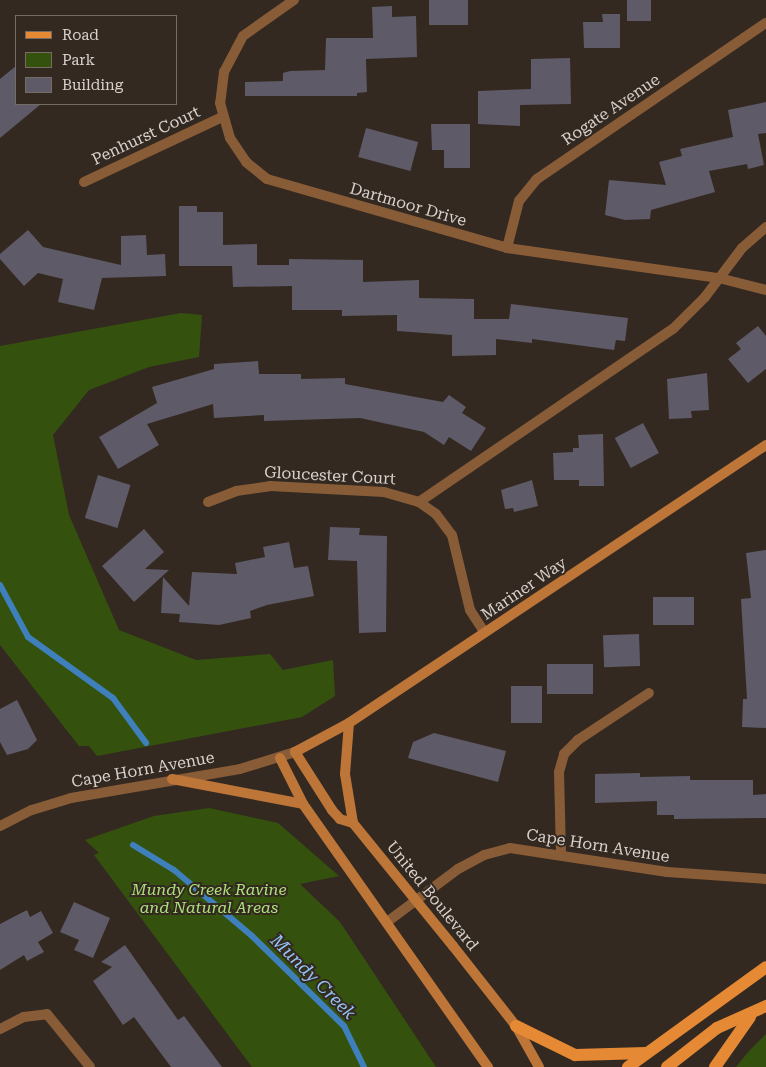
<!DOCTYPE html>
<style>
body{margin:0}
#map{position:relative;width:766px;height:1067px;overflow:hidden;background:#332921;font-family:"Roboto Serif",serif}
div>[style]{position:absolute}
.green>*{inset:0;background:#34520e}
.stream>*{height:6px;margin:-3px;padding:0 3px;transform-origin:3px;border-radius:3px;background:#3f80bc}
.building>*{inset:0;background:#5e5a67;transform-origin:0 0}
.service>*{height:10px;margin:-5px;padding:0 5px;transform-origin:5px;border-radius:5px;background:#895c38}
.minor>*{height:10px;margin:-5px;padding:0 5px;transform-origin:5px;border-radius:5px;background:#895c38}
.tertiary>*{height:10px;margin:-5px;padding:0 5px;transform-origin:5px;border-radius:5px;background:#895c38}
.secondary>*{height:10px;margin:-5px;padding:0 5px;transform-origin:5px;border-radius:5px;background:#bd7638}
.primary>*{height:12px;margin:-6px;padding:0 6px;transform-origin:6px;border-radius:6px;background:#e68934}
span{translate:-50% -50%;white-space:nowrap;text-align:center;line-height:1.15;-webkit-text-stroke:4px #332921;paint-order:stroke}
.street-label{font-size:16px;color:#d8d1cc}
.park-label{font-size:16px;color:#ace079;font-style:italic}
.water-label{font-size:18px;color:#92c4f4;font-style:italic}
.legend{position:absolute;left:15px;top:15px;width:162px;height:90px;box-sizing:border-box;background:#332921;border:1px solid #756c65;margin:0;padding:6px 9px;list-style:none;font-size:15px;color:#d8d1cc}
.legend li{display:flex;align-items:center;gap:10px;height:25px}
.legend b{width:25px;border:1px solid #756c65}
</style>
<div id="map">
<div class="green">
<div style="clip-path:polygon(181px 313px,202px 315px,199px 357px,149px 367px,89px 390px,53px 435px,69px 515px,119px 630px,196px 660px,270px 654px,283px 670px,333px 660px,335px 696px,302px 717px,97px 756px,89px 746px,79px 746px,0 645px,0 346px)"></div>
<div style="clip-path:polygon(209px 808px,278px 823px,339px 876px,300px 884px,340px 922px,436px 1067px,252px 1067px,94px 855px,99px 853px,85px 840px,154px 816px)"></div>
<div style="clip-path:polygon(766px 1034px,766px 1067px,736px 1067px,749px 1051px)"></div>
</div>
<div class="stream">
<div style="left:0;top:585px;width:59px;rotate:61.7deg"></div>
<div style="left:28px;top:637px;width:105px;rotate:35.7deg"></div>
<div style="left:113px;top:698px;width:56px;rotate:53.7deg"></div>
<div style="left:133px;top:845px;width:48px;rotate:31.4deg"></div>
<div style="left:174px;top:870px;width:102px;rotate:40.2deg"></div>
<div style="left:252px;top:936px;width:129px;rotate:44.4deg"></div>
<div style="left:344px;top:1026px;width:46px;rotate:64deg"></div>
</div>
<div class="building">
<div style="left:429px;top:0;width:39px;height:25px"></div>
<div style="left:627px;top:0;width:24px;height:21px"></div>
<div style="clip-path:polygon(392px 6px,392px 17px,416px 16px,417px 57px,366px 59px,367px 92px,357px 93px,357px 96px,245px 96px,245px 82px,283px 81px,283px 73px,290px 71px,325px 70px,326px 38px,373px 38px,372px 7px)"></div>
<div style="clip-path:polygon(602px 14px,620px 14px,620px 48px,584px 48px,583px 22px,603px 22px)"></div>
<div style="clip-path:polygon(570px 58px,571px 104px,520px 105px,520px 126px,478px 124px,478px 91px,531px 89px,531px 59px)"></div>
<div style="clip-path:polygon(16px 66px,16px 104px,41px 104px,0 138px,0 79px)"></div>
<div style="clip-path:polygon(766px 102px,766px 133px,758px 134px,764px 165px,748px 169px,747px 164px,709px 171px,715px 192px,651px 210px,650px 219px,625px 220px,605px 215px,609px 180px,666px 185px,659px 162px,682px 156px,680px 149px,733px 137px,728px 110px)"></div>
<div style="clip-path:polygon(431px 124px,470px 124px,470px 168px,444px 168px,444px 150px,432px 150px)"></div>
<div style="left:366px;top:128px;width:54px;height:30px;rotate:15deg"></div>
<div style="clip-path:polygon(179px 206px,197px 206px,197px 212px,223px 212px,223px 245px,257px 244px,257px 265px,289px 265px,289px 259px,363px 260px,363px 282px,419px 280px,419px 298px,474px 299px,474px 319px,509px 319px,511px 304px,628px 318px,625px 341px,616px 340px,614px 350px,532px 339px,532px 343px,496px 339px,496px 355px,452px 356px,452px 335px,397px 331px,397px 315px,342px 316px,342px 310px,292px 310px,292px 286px,233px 287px,232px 266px,179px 266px)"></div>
<div style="clip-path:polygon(28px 230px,43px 247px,121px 265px,121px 236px,146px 235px,147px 255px,165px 254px,166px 276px,102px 278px,94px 310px,58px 302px,63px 279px,38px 273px,24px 286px,0 259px,0 254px)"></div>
<div style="clip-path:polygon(758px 326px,766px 336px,766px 369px,748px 383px,728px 359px,741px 349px,736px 343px)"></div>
<div style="clip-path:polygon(258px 361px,259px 374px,301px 374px,301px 379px,345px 378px,345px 384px,443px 402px,449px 395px,466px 407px,462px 413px,486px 428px,471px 451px,449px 437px,444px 445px,424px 432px,360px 418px,264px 421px,264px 415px,214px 418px,213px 404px,147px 424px,159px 445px,118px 469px,99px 437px,157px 403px,152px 387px,214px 369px,214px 364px)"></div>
<div style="clip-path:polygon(707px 373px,709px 410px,691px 411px,692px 418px,669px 419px,667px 379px)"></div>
<div style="left:643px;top:423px;width:34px;height:32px;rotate:62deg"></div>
<div style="clip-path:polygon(603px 434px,604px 486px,579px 486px,579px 480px,554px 480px,553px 453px,573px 452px,573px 448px,579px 448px,578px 435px)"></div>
<div style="left:98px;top:475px;width:34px;height:45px;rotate:17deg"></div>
<div style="clip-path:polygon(532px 480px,538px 506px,514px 512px,513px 508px,505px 509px,501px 490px)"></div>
<div style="clip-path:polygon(330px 527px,360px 528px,359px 535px,387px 536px,386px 632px,359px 633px,357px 561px,328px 560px)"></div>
<div style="clip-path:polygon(144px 529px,164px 552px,145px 569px,169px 570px,134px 602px,102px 566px)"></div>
<div style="clip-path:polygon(289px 542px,294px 568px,308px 566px,314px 596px,267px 605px,250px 611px,251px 618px,219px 625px,179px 622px,180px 614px,161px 613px,163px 577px,189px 606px,192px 572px,237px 574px,235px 563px,265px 557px,263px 547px)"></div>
<div style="clip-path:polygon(766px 550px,766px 728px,742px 727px,743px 699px,747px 699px,741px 599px,751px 598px,746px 553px)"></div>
<div style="left:653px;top:597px;width:41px;height:28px"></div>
<div style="left:639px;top:634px;width:32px;height:36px;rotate:88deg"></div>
<div style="left:547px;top:664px;width:46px;height:30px"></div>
<div style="left:511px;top:686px;width:31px;height:37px"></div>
<div style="clip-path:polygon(17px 700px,37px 740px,28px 749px,7px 755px,0 742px,0 709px)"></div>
<div style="clip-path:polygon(434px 733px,506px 751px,498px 782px,408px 758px,413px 742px)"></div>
<div style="clip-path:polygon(640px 773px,640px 777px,690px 776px,690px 780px,753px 780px,753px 795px,766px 794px,766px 818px,674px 819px,674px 815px,657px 815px,657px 801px,595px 803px,595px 774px)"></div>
<div style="clip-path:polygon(74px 902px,110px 918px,93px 958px,74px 950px,79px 940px,60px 932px)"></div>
<div style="clip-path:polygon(27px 910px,30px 917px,41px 911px,53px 933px,38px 942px,44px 952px,27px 961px,24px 955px,0 970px,0 924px)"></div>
<div style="clip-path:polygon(125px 945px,178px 1020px,184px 1016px,222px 1067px,171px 1067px,134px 1017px,123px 1025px,93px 981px,112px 967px,101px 962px)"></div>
</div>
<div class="service">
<div style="left:419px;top:502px;width:307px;rotate:-34.3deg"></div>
<div style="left:673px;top:329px;width:45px;rotate:-45deg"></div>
<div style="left:705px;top:297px;width:61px;rotate:-52.9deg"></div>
<div style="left:742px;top:248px;width:32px;rotate:-41deg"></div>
<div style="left:561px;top:854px;width:82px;rotate:-91.4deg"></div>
<div style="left:559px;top:772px;width:19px;rotate:-74deg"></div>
<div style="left:564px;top:754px;width:20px;rotate:-45deg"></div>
<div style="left:578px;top:740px;width:85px;rotate:-33.5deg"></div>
</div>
<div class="minor">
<div style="left:294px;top:0;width:62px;rotate:144.8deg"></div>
<div style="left:243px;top:36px;width:41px;rotate:117.8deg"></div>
<div style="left:224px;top:72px;width:31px;rotate:97deg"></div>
<div style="left:220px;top:103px;width:36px;rotate:74deg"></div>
<div style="left:230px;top:138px;width:29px;rotate:56deg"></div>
<div style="left:246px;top:162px;width:27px;rotate:39deg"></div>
<div style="left:267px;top:179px;width:250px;rotate:16deg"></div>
<div style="left:507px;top:248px;width:214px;rotate:8.1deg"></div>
<div style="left:719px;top:278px;width:49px;rotate:14.3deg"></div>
<div style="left:84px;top:182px;width:153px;rotate:-25.2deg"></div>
<div style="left:507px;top:248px;width:49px;rotate:-75.7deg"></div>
<div style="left:519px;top:201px;width:28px;rotate:-51deg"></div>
<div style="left:537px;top:179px;width:277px;rotate:-34.3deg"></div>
<div style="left:208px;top:502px;width:30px;rotate:-21deg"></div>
<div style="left:236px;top:491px;width:34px;rotate:-8deg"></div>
<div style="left:270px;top:486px;width:114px;rotate:3deg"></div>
<div style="left:384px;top:492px;width:36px;rotate:16deg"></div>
<div style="left:419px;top:502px;width:21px;rotate:35deg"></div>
<div style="left:436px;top:514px;width:26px;rotate:53deg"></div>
<div style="left:452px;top:535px;width:77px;rotate:76.5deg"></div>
<div style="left:470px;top:610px;width:27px;rotate:57deg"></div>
<div style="left:387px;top:922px;width:89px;rotate:-36.7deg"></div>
<div style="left:458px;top:869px;width:30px;rotate:-28deg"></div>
<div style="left:484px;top:855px;width:27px;rotate:-15deg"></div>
<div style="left:510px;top:848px;width:159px;rotate:8.7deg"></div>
<div style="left:667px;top:872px;width:99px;rotate:4deg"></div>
<div style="left:0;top:1029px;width:27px;rotate:-27deg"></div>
<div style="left:24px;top:1017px;width:23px;rotate:-7deg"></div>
<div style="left:47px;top:1014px;width:68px;rotate:50.9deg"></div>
</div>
<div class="tertiary">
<div style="left:0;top:826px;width:36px;rotate:-27deg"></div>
<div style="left:32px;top:810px;width:41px;rotate:-17.1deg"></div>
<div style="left:71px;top:798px;width:171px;rotate:-9.7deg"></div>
<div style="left:240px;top:769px;width:58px;rotate:-17.2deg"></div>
</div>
<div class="secondary">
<div style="left:349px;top:723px;width:51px;rotate:94.5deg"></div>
<div style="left:345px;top:774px;width:50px;rotate:80.7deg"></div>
<div style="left:280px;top:758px;width:51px;rotate:63.4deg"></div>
<div style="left:303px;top:804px;width:322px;rotate:54.9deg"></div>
<div style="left:172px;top:779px;width:133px;rotate:10.8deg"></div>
<div style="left:539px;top:1067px;width:47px;rotate:-119.3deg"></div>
<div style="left:516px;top:1026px;width:102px;rotate:-128.2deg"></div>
<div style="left:453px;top:946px;width:159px;rotate:-129.1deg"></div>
<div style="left:353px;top:823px;width:14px;rotate:-163deg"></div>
<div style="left:340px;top:819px;width:12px;rotate:-132deg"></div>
<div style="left:332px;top:810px;width:69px;rotate:-122.5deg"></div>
<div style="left:295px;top:752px;width:61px;rotate:-28.2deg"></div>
<div style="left:349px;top:723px;width:501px;rotate:-33.69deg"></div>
</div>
<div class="primary">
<div style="left:516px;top:1026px;width:66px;rotate:26.2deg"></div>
<div style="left:575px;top:1055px;width:71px;rotate:-1.6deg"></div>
<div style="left:628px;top:1067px;width:170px;rotate:-35.9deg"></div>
<div style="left:667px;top:1067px;width:63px;rotate:-38deg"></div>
<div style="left:717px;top:1028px;width:54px;rotate:-24.2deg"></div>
<div style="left:715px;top:1067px;width:61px;rotate:-55deg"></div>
</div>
<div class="street-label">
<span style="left:611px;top:110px;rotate:-34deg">Rogate Avenue</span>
<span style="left:146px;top:136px;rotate:-25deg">Penhurst Court</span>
<span style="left:408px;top:205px;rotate:16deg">Dartmoor Drive</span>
<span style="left:330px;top:476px;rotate:3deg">Gloucester Court</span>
<span style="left:524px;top:589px;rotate:-34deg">Mariner Way</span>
<span style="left:143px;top:770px;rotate:-10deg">Cape Horn Avenue</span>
<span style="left:598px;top:846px;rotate:9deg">Cape Horn Avenue</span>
<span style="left:432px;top:896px;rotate:51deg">United Boulevard</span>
</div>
<div class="park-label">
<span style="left:209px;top:899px">Mundy Creek Ravine<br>and Natural Areas</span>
</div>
<div class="water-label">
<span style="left:313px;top:977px;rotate:45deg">Mundy Creek</span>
</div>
<ul class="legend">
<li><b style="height:6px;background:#e68934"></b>Road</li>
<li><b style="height:14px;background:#34520e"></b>Park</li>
<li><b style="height:14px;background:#5e5a67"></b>Building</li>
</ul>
</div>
